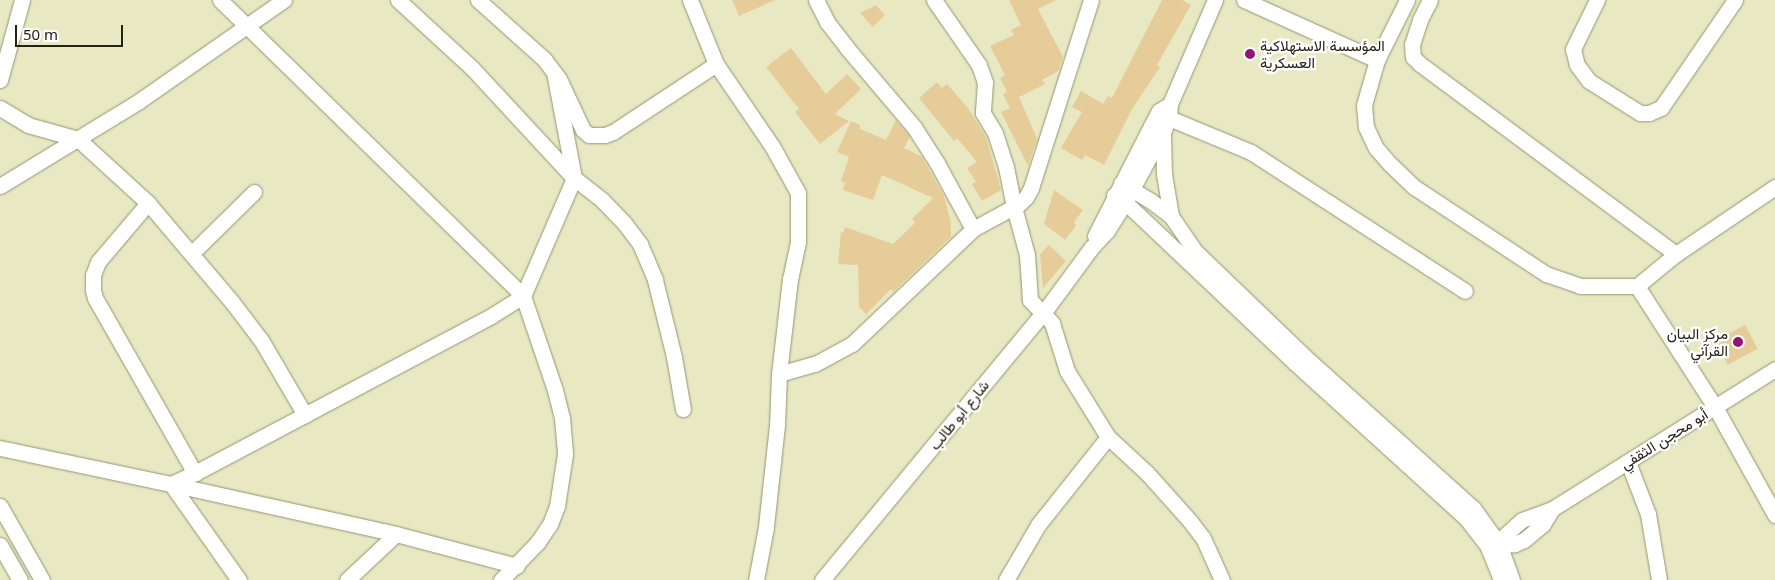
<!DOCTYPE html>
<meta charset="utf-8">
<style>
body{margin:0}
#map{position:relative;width:1775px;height:580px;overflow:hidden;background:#e8e9c3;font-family:"Noto Sans",Vazirmatn,sans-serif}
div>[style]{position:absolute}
.building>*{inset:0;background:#e6cc98;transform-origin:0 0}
.roads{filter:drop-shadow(0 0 1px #949571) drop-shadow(0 0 1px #949571)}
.minor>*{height:15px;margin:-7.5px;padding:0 7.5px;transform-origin:7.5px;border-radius:7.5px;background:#fff}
.dots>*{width:14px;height:14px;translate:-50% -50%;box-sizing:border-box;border:2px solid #fff;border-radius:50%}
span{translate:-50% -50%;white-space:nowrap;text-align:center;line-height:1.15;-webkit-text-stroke:4.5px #fff;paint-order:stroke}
.poi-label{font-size:15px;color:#222214}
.left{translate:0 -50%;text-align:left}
.right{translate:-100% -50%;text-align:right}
.street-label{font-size:15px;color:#222214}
.scale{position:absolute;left:15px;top:25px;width:108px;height:22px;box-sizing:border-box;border:2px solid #222214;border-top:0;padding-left:6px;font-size:15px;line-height:18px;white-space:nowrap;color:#222214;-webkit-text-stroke:4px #fff;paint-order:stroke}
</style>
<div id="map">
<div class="building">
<div style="clip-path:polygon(732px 0,775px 0,739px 16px)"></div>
<div style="clip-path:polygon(1009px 0,1056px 0,1038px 9px,1063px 57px,1058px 71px,1042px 80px,1045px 84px,1019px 97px,1037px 139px,1028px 166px,1001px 112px,1010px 108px,1003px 94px,1007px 92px,1000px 78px,1005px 75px,990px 46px,1014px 35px,1011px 30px,1021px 25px)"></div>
<div style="clip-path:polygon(1162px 0,1182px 0,1191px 5px,1157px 65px,1160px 67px,1132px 109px,1104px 165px,1085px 155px,1082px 160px,1061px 148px,1082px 112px,1072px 107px,1081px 91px,1103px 104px,1108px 96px,1112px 98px)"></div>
<div style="clip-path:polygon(876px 5px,885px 15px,873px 27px,860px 13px)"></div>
<div style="clip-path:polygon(791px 48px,826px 94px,847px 74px,861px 89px,835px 114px,849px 121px,820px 144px,795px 112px,799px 109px,766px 67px)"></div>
<div style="clip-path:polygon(937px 82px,942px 88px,947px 84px,968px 108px,986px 137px,1001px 190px,982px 201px,972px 184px,976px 182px,967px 168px,977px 162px,957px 138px,954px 141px,919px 98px)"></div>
<div style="clip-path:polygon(896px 120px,910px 137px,904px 148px,922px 157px,944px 196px,951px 223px,951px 237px,893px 292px,891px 289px,866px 314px,859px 307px,858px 265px,838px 264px,841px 232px,843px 233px,845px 227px,893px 244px,915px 223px,912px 219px,933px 198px,882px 175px,873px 200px,843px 190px,845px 183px,841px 181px,849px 157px,837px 152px,851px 121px,860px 125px,860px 129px,886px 140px)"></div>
<div style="clip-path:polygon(1054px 190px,1083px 210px,1074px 222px,1076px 226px,1065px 240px,1044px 224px)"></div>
<div style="clip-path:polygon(1049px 245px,1066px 261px,1043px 288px,1040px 254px)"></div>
<div style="left:1745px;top:325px;width:27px;height:34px;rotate:62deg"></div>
</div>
<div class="roads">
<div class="minor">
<div style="left:220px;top:0;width:424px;rotate:44.3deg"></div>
<div style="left:523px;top:296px;width:99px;rotate:71.2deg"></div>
<div style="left:555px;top:390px;width:29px;rotate:76deg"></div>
<div style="left:562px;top:418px;width:36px;rotate:85deg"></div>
<div style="left:565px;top:454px;width:53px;rotate:98.7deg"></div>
<div style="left:557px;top:506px;width:19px;rotate:111deg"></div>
<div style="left:550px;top:524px;width:22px;rotate:124deg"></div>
<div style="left:538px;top:542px;width:53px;rotate:134.2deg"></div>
<div style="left:398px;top:0;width:100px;rotate:42.6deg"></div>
<div style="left:472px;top:68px;width:150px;rotate:47.2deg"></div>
<div style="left:574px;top:178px;width:36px;rotate:38deg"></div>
<div style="left:602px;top:200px;width:33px;rotate:46deg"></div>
<div style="left:625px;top:224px;width:25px;rotate:53deg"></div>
<div style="left:640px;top:244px;width:39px;rotate:67deg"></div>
<div style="left:655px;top:280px;width:79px;rotate:76.1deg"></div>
<div style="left:674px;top:357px;width:53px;rotate:80.2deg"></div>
<div style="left:478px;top:0;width:89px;rotate:41.8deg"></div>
<div style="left:544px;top:59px;width:25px;rotate:53deg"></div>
<div style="left:559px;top:79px;width:56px;rotate:64.8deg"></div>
<div style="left:583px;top:130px;width:8px;rotate:40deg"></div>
<div style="left:589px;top:135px;width:16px"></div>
<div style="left:605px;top:135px;width:9px;rotate:-21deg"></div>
<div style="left:613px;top:132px;width:123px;rotate:-33.4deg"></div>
<div style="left:690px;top:0;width:69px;rotate:67.9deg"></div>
<div style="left:716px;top:64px;width:99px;rotate:55.7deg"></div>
<div style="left:772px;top:146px;width:54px;rotate:61deg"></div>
<div style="left:798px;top:193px;width:49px;rotate:90deg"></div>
<div style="left:798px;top:242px;width:38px;rotate:102deg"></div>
<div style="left:790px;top:279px;width:96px;rotate:96.6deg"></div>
<div style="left:779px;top:374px;width:51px;rotate:92.2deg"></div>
<div style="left:777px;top:425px;width:103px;rotate:96.2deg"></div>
<div style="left:766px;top:527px;width:54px;rotate:100.7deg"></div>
<div style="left:816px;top:0;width:25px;rotate:63deg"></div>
<div style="left:827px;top:22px;width:33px;rotate:52deg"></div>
<div style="left:847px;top:48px;width:104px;rotate:49.7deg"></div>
<div style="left:914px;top:127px;width:43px;rotate:57.4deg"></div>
<div style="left:937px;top:163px;width:75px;rotate:61.4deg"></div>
<div style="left:934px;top:0;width:79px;rotate:55.3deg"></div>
<div style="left:979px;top:65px;width:18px;rotate:71deg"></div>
<div style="left:985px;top:82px;width:31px;rotate:94deg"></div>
<div style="left:983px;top:113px;width:23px;rotate:59deg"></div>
<div style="left:995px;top:133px;width:36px;rotate:72deg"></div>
<div style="left:1006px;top:167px;width:41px;rotate:78.7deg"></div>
<div style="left:1014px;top:207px;width:50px;rotate:74.8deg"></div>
<div style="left:1027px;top:255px;width:45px;rotate:86.2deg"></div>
<div style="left:1030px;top:300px;width:32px;rotate:46deg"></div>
<div style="left:1052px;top:323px;width:50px;rotate:72.6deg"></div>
<div style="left:1067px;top:371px;width:78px;rotate:58.2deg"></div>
<div style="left:1108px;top:437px;width:53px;rotate:42.7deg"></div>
<div style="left:1147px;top:473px;width:64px;rotate:48.1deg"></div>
<div style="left:1190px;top:521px;width:21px;rotate:53deg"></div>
<div style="left:1203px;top:538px;width:46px;rotate:65.7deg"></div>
<div style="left:1244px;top:0;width:146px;rotate:24.3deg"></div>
<div style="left:1407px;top:0;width:67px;rotate:116.6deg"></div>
<div style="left:1377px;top:60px;width:47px;rotate:106.1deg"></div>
<div style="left:1364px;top:105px;width:22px;rotate:85deg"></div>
<div style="left:1366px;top:127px;width:23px;rotate:65deg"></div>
<div style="left:1376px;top:148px;width:21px;rotate:49deg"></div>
<div style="left:1390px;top:164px;width:33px;rotate:44deg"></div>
<div style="left:1414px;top:187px;width:158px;rotate:33.4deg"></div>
<div style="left:1546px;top:274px;width:36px;rotate:19deg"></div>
<div style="left:1580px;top:286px;width:57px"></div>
<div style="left:1637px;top:286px;width:50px;rotate:-39.4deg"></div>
<div style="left:1676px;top:254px;width:120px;rotate:-34.1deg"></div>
<div style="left:1430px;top:0;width:22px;rotate:117deg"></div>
<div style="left:1420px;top:20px;width:25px;rotate:108deg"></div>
<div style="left:1412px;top:44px;width:13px;rotate:86deg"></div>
<div style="left:1413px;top:57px;width:10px;rotate:45deg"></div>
<div style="left:1420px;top:64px;width:319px;rotate:36.6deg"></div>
<div style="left:1597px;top:0;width:55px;rotate:116.1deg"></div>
<div style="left:1573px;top:49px;width:16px;rotate:76deg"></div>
<div style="left:1577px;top:65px;width:20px;rotate:53deg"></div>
<div style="left:1589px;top:81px;width:60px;rotate:32.1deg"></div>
<div style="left:1640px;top:113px;width:9px"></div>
<div style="left:1649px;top:113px;width:13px;rotate:-23deg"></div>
<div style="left:1661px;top:108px;width:131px;rotate:-55.6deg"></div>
<div style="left:0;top:80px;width:83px;rotate:-74.6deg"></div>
<div style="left:0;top:108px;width:33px;rotate:31deg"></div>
<div style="left:28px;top:125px;width:52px;rotate:15.6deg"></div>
<div style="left:78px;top:139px;width:95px;rotate:42.4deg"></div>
<div style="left:148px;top:203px;width:130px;rotate:49.7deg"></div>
<div style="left:232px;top:302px;width:48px;rotate:52.7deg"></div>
<div style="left:261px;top:340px;width:87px;rotate:59.6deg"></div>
<div style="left:1169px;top:118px;width:89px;rotate:22.5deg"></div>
<div style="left:1251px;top:152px;width:255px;rotate:33deg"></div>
<div style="left:1163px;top:134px;width:40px;rotate:88.6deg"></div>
<div style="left:1164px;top:174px;width:43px;rotate:80.5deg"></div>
<div style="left:1121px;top:183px;width:35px;rotate:31deg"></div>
<div style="left:1151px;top:201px;width:25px;rotate:37deg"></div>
<div style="left:1171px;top:216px;width:42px;rotate:55.6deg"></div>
<div style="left:1195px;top:251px;width:150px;rotate:43.9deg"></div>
<div style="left:1303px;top:355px;width:229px;rotate:42deg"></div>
<div style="left:1473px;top:508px;width:44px;rotate:54.2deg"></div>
<div style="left:1499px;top:544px;width:38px;rotate:70deg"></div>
<div style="left:0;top:186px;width:163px;rotate:-31.4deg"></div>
<div style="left:139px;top:101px;width:177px;rotate:-34.9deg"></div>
<div style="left:1114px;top:195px;width:13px;rotate:32deg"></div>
<div style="left:1125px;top:202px;width:234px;rotate:43.4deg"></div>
<div style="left:1295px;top:363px;width:229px;rotate:42.2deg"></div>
<div style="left:1465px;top:517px;width:36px;rotate:52deg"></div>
<div style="left:1487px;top:545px;width:38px;rotate:68deg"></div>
<div style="left:148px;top:203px;width:77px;rotate:130.3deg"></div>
<div style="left:98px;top:262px;width:14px;rotate:111deg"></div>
<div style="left:93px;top:275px;width:15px;rotate:90deg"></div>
<div style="left:93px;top:290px;width:8px;rotate:76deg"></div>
<div style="left:95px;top:298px;width:202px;rotate:60.3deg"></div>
<div style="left:1095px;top:236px;width:123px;rotate:-63deg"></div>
<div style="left:1151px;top:126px;width:17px;rotate:-62deg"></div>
<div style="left:1159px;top:111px;width:13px;rotate:-32deg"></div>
<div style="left:192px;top:253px;width:87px;rotate:-44.5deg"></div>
<div style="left:1637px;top:286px;width:144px;rotate:57.2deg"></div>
<div style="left:1715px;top:407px;width:124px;rotate:60.9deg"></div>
<div style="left:779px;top:374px;width:37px;rotate:-16deg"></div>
<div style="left:815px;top:364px;width:42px;rotate:-28.4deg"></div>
<div style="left:852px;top:344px;width:167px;rotate:-43.5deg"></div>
<div style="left:973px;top:229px;width:52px;rotate:-28.5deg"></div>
<div style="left:1019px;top:204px;width:10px;rotate:-45deg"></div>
<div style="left:1026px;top:197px;width:10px;rotate:-61deg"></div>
<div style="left:1031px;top:188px;width:197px;rotate:-72.3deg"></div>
<div style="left:0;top:448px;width:175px;rotate:11.9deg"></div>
<div style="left:171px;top:484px;width:26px;rotate:-25deg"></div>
<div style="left:195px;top:473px;width:335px;rotate:-27.9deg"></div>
<div style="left:491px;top:316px;width:38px;rotate:-32deg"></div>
<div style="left:523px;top:296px;width:129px;rotate:-66.6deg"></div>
<div style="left:574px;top:178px;width:108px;rotate:-100.7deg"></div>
<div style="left:1628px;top:462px;width:56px;rotate:69deg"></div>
<div style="left:1648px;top:514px;width:67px;rotate:80.5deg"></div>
<div style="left:171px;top:484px;width:230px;rotate:12.5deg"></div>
<div style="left:396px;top:534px;width:125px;rotate:14.8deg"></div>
<div style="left:171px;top:484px;width:118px;rotate:54.7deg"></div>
<div style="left:0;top:506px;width:85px;rotate:60.4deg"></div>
<div style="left:0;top:545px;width:40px;rotate:60.3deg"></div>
<div style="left:1492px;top:545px;width:23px;rotate:-2deg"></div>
<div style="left:1515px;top:544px;width:10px;rotate:-24deg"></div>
<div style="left:1524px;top:540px;width:25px;rotate:-40deg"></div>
<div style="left:1543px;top:524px;width:17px;rotate:-59deg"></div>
<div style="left:1495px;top:553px;width:18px;rotate:-63deg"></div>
<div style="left:1503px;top:537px;width:25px;rotate:-42deg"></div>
<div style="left:1522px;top:520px;width:32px;rotate:-20deg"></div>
<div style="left:1552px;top:509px;width:263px;rotate:-32.1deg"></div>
<div style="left:347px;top:580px;width:67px;rotate:-43.2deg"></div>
<div style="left:822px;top:580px;width:348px;rotate:-50.4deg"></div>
<div style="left:1044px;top:312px;width:81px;rotate:-53.6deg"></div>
<div style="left:1092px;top:247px;width:22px;rotate:-47deg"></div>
<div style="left:1107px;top:231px;width:34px;rotate:-58deg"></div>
<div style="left:1125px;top:202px;width:80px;rotate:-61.5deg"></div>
<div style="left:1163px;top:132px;width:15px;rotate:-67deg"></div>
<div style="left:1169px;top:118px;width:14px;rotate:-86deg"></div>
<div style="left:1170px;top:104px;width:113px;rotate:-66.6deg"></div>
<div style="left:1006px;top:580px;width:64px;rotate:-59.8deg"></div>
<div style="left:1038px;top:525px;width:112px;rotate:-51.5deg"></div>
</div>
</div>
<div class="dots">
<div style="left:1250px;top:54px;background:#911571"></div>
<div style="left:1738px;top:342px;background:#911571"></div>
</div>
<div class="poi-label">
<span class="left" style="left:1260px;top:54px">المؤسسة الاستهلاكية<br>العسكرية</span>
<span class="right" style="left:1728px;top:342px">مركز البيان<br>القرآني</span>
</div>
<div class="street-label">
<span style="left:959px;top:415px;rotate:-51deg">شارع أبو طالب</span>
<span style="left:1664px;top:439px;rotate:-32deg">أبو محجن الثقفي</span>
</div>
<div class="scale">50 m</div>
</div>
